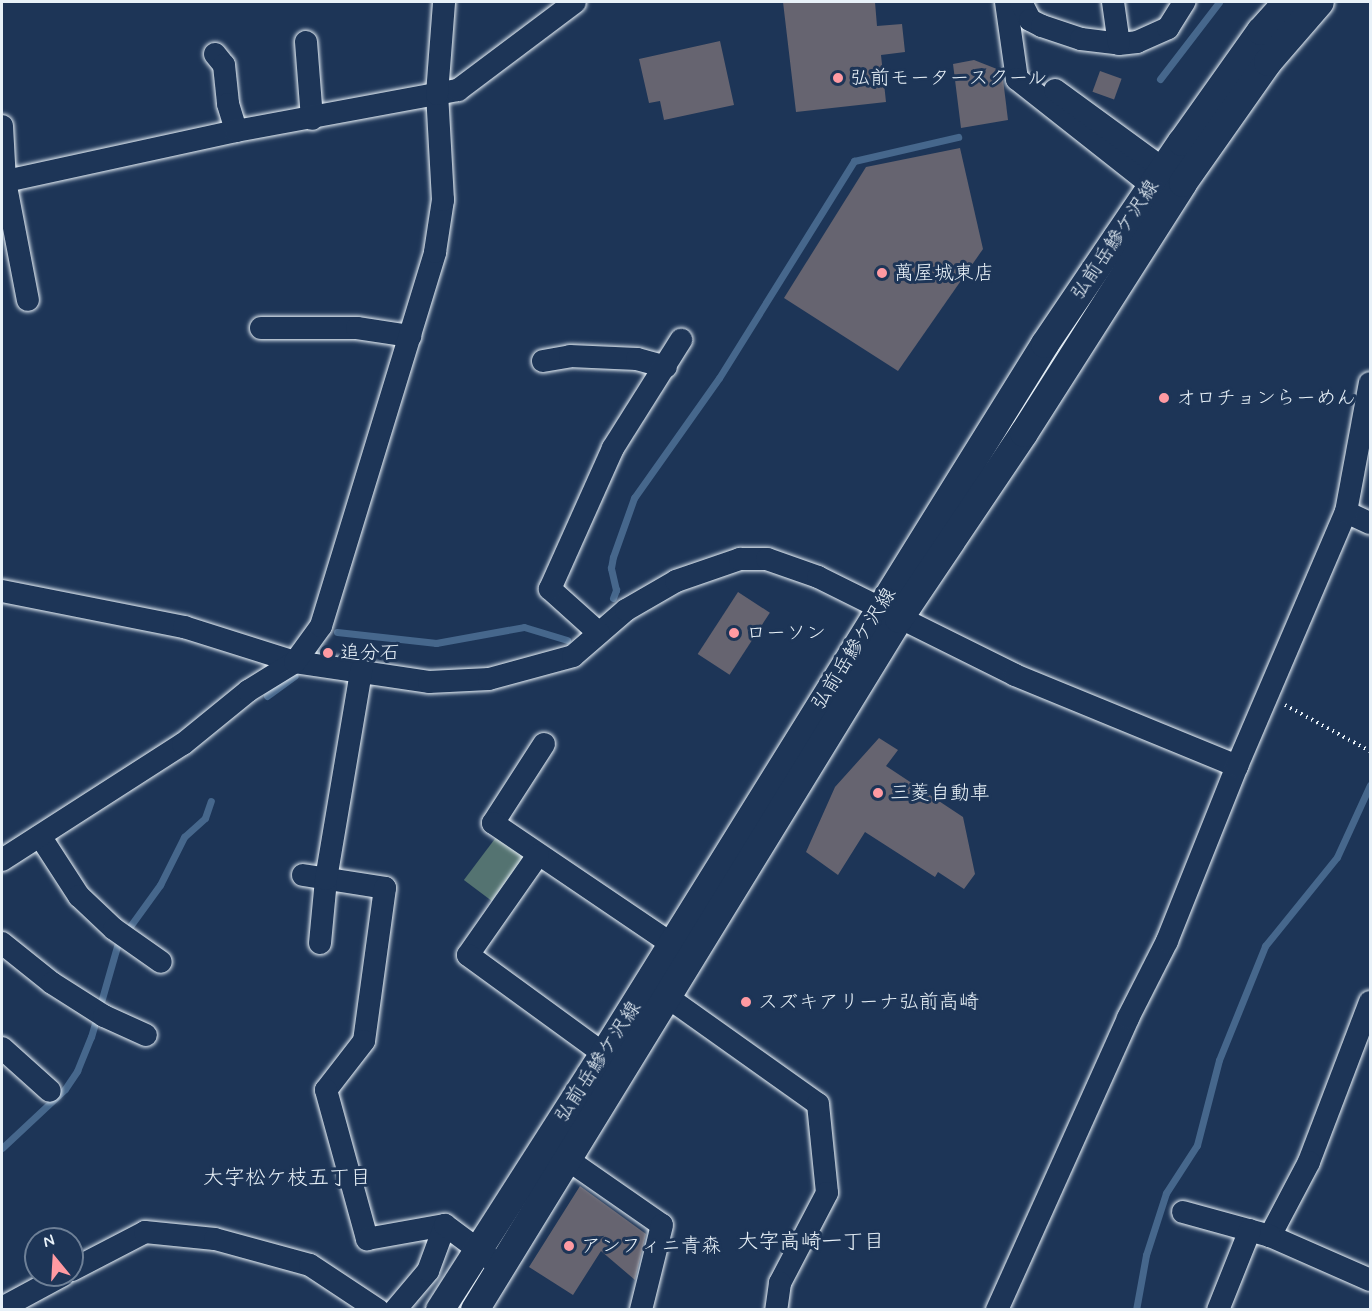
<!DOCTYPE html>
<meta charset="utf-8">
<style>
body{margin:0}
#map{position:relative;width:1372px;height:1311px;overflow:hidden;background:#1d3557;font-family:Mynerve,"Klee One",sans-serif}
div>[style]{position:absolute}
.green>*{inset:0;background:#547371;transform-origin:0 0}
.stream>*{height:7px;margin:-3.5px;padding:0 3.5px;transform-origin:3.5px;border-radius:3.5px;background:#46678c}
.building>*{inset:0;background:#666470;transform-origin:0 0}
.path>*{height:4px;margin-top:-2px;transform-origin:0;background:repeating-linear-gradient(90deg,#e8f1f8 0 1.5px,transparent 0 6px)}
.roads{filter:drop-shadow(0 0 2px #e8f1f8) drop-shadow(0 0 2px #e8f1f8)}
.minor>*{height:22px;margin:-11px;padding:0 11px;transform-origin:11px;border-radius:11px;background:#1d3557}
.major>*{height:28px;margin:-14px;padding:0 14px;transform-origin:14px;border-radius:14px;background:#1d3557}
.dots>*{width:16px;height:16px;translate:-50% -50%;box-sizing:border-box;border:3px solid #1d3557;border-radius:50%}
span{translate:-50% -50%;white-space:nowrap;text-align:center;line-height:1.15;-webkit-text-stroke:6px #1d3557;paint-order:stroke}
.poi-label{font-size:20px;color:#e8f1f8}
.left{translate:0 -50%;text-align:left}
.street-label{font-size:20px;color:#e8f1f8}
.neighbourhood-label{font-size:21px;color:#e8f1f8}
.frame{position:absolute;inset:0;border:3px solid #e8f1f8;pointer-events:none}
.north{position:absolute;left:24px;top:1227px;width:60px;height:60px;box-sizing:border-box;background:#1d3557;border:2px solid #6e8097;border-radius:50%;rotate:342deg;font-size:16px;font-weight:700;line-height:24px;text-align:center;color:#e8f1f8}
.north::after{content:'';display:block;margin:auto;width:21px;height:27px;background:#ff9aa2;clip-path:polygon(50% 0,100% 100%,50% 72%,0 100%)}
</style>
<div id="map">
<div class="green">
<div style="left:497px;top:836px;width:35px;height:55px;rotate:37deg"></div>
</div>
<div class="stream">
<div style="left:1160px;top:79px;width:97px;rotate:-52.5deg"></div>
<div style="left:613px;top:598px;width:9px;rotate:-69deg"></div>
<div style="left:616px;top:590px;width:23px;rotate:-103deg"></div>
<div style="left:611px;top:568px;width:11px;rotate:-80deg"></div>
<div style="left:613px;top:557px;width:63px;rotate:-70.4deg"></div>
<div style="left:634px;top:498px;width:147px;rotate:-54.7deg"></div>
<div style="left:719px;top:378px;width:256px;rotate:-58.1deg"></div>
<div style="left:854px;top:161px;width:107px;rotate:-13deg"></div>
<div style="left:337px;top:632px;width:100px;rotate:6.3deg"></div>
<div style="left:436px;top:643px;width:89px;rotate:-10.3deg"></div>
<div style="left:524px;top:627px;width:45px;rotate:16.8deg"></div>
<div style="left:267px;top:696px;width:34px;rotate:-36deg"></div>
<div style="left:2px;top:1148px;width:86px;rotate:-43.1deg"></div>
<div style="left:65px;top:1089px;width:22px;rotate:-56deg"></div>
<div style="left:77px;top:1071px;width:37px;rotate:-68deg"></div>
<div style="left:91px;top:1037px;width:98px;rotate:-74deg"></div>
<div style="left:118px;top:943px;width:72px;rotate:-54.1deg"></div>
<div style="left:160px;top:885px;width:54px;rotate:-63.4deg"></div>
<div style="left:184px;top:837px;width:28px;rotate:-42deg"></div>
<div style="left:205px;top:818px;width:18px;rotate:-71deg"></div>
<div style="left:1136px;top:1310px;width:56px;rotate:-79.7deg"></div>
<div style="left:1146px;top:1255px;width:65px;rotate:-72.1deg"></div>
<div style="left:1166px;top:1193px;width:57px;rotate:-57.1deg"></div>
<div style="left:1197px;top:1145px;width:88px;rotate:-75.5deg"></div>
<div style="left:1219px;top:1060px;width:123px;rotate:-68deg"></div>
<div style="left:1265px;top:946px;width:114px;rotate:-51deg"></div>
<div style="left:1337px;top:857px;width:79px;rotate:-65.4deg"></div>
</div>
<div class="building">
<div style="clip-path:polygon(783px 2px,875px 2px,877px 26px,902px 24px,905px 52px,881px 55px,886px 102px,796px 112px)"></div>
<div style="clip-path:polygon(720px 41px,734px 105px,664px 120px,660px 101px,649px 103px,639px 59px)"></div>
<div style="clip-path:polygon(974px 60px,1002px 71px,1008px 120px,961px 128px,953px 64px)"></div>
<div style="left:1100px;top:71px;width:23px;height:22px;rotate:20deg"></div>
<div style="clip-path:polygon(960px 148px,983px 249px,898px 371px,784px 298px,866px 167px)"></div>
<div style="left:738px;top:592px;width:38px;height:74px;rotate:33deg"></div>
<div style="clip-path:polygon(879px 738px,898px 750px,886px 766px,963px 817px,975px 874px,964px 889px,938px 872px,935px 877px,865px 832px,838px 875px,806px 852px,835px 787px)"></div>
<div style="clip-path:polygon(580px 1186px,646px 1234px,635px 1280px,601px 1251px,573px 1295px,529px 1267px)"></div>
</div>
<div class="path">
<div style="left:1285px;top:705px;width:97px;rotate:28.4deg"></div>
</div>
<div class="roads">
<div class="minor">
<div style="left:1006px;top:2px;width:78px;rotate:81.9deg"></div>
<div style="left:1017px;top:79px;width:187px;rotate:38.3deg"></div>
<div style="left:1021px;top:2px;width:20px;rotate:63deg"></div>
<div style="left:1030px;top:20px;width:13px;rotate:27deg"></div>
<div style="left:1042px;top:26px;width:41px;rotate:18.4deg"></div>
<div style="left:1081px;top:39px;width:38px;rotate:7deg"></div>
<div style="left:1119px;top:44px;width:18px;rotate:-6deg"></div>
<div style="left:1137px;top:42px;width:34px;rotate:-24deg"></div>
<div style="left:1168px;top:28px;width:31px;rotate:-58deg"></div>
<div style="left:1113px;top:2px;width:42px;rotate:81.9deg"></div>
<div style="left:306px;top:42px;width:77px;rotate:85.5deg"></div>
<div style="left:215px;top:54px;width:14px;rotate:51deg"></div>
<div style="left:224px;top:65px;width:39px;rotate:84deg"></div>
<div style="left:228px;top:104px;width:28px;rotate:73deg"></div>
<div style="left:1055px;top:90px;width:151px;rotate:36.1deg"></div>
<div style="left:2px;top:126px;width:55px;rotate:86.9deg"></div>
<div style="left:5px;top:181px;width:121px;rotate:79.1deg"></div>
<div style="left:2px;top:182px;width:239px;rotate:-12.3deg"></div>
<div style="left:236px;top:131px;width:226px;rotate:-10.5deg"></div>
<div style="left:458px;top:90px;width:146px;rotate:-36.9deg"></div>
<div style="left:261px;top:328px;width:96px"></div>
<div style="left:357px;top:328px;width:54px;rotate:8.6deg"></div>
<div style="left:543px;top:361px;width:27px;rotate:-10deg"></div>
<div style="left:570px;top:356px;width:67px;rotate:2.6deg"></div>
<div style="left:637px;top:359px;width:30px;rotate:15deg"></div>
<div style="left:1346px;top:512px;width:26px;rotate:25deg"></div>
<div style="left:2px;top:591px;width:186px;rotate:11.2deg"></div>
<div style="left:184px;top:627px;width:116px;rotate:17.5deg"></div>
<div style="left:295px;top:662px;width:135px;rotate:8.5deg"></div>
<div style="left:429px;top:682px;width:60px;rotate:-2.9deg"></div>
<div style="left:489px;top:679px;width:87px;rotate:-15.3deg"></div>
<div style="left:573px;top:656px;width:70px;rotate:-41deg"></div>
<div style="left:626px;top:610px;width:58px;rotate:-30.1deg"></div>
<div style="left:676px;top:581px;width:68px;rotate:-19deg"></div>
<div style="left:740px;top:559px;width:27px"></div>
<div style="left:767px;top:559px;width:54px;rotate:19.4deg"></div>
<div style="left:818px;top:577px;width:220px;rotate:26.4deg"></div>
<div style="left:1015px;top:675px;width:240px;rotate:22.3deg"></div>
<div style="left:599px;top:633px;width:66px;rotate:-138.1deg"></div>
<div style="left:550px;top:589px;width:154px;rotate:-65.9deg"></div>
<div style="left:613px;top:448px;width:128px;rotate:-57.8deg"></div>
<div style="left:544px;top:744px;width:94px;rotate:122.8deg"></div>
<div style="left:493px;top:823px;width:216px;rotate:34.1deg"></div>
<div style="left:40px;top:836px;width:72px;rotate:57deg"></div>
<div style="left:79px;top:896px;width:48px;rotate:43.3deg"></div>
<div style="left:114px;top:929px;width:57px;rotate:35.1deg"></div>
<div style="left:538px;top:855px;width:122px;rotate:125deg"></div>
<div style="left:468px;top:955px;width:168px;rotate:36.1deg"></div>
<div style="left:2px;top:860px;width:215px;rotate:-32.7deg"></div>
<div style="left:183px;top:744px;width:84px;rotate:-39.2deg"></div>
<div style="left:248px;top:691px;width:55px;rotate:-31.7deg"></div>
<div style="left:295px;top:662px;width:44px;rotate:-54.2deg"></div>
<div style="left:321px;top:626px;width:391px;rotate:-73deg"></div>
<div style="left:435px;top:252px;width:53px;rotate:-81.3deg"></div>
<div style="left:443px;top:200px;width:106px;rotate:-93.2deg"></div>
<div style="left:437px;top:94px;width:92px;rotate:-85.6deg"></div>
<div style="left:303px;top:875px;width:83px;rotate:9deg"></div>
<div style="left:385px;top:888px;width:154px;rotate:97.8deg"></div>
<div style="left:364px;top:1041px;width:62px;rotate:127.8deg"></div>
<div style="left:326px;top:1090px;width:155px;rotate:74.6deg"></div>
<div style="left:367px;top:1239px;width:79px;rotate:-10.2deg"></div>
<div style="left:2px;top:943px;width:64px;rotate:38.7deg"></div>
<div style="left:52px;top:983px;width:62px;rotate:32.4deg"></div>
<div style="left:104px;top:1016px;width:46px;rotate:24.3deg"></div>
<div style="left:320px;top:943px;width:64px;rotate:-84.6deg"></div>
<div style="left:326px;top:879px;width:211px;rotate:-80.4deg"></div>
<div style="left:666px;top:996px;width:186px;rotate:35.4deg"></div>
<div style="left:818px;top:1104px;width:89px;rotate:84.2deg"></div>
<div style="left:827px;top:1193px;width:102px;rotate:117.6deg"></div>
<div style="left:780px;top:1283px;width:27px;rotate:98deg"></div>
<div style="left:1370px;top:1002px;width:171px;rotate:110.9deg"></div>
<div style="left:1309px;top:1162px;width:84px;rotate:117.8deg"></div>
<div style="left:1270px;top:1236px;width:109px;rotate:23.7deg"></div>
<div style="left:2px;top:1048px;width:64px;rotate:41.9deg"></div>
<div style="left:554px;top:1150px;width:131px;rotate:34.8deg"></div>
<div style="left:662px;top:1225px;width:88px;rotate:103.9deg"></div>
<div style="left:1183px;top:1212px;width:90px;rotate:15.4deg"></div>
<div style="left:72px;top:1270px;width:82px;rotate:-27.5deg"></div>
<div style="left:145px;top:1232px;width:70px;rotate:5.7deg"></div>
<div style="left:215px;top:1239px;width:98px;rotate:15.3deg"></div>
<div style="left:310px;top:1265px;width:82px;rotate:33.5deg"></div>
<div style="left:2px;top:1308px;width:69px;rotate:-28.4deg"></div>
<div style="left:395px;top:1310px;width:51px;rotate:-49.8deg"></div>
<div style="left:428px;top:1271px;width:49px;rotate:-69.7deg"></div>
<div style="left:445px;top:1225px;width:59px;rotate:36.7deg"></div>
<div style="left:997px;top:1310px;width:320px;rotate:-65.8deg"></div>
<div style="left:1128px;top:1018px;width:86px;rotate:-63.1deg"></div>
<div style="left:1167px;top:941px;width:188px;rotate:-68.2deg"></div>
<div style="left:1237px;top:766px;width:276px;rotate:-66.8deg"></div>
<div style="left:1346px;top:512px;width:131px;rotate:-79.5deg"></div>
<div style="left:1218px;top:1310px;width:86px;rotate:-68.2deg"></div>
</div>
<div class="major">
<div style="left:440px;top:1310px;width:304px;rotate:-57.4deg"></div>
<div style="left:604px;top:1054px;width:836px;rotate:-58.15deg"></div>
<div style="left:1045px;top:344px;width:244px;rotate:-55.9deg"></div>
<div style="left:1182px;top:142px;width:136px;rotate:-54.6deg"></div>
<div style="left:1261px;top:31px;width:39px;rotate:-48deg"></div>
<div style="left:475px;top:1310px;width:811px;rotate:-58.47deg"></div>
<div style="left:899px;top:619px;width:224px;rotate:-56.1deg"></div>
<div style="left:1024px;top:433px;width:296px;rotate:-57.5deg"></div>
<div style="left:1183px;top:183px;width:148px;rotate:-54.9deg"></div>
<div style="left:1268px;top:62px;width:79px;rotate:-49.1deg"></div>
</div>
</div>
<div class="dots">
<div style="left:838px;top:78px;background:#ff9aa2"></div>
<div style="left:882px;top:273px;background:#ff9aa2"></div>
<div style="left:1164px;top:398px;background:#ff9aa2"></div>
<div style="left:734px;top:633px;background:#ff9aa2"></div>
<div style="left:328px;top:653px;background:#ff9aa2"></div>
<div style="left:878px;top:793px;background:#ff9aa2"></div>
<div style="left:746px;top:1002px;background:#ff9aa2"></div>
<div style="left:569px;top:1246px;background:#ff9aa2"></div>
</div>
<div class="poi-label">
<span class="left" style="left:850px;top:78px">弘前モータースクール</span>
<span class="left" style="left:894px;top:273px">萬屋城東店</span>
<span class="left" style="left:1176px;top:398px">オロチョンらーめん</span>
<span class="left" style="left:746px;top:633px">ローソン</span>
<span class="left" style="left:340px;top:653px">追分石</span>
<span class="left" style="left:890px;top:793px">三菱自動車</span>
<span class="left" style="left:758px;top:1002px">スズキアリーナ弘前高崎</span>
<span class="left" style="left:581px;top:1246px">アンフィニ青森</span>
</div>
<div class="street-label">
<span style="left:1115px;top:240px;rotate:-56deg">弘前岳鰺ケ沢線</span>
<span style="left:854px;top:649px;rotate:-58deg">弘前岳鰺ケ沢線</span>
<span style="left:598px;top:1062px;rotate:-57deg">弘前岳鰺ケ沢線</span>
</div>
<div class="neighbourhood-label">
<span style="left:287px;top:1178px">大字松ケ枝五丁目</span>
<span style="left:811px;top:1242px">大字高崎一丁目</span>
</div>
<div class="frame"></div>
<div class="north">N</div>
</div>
